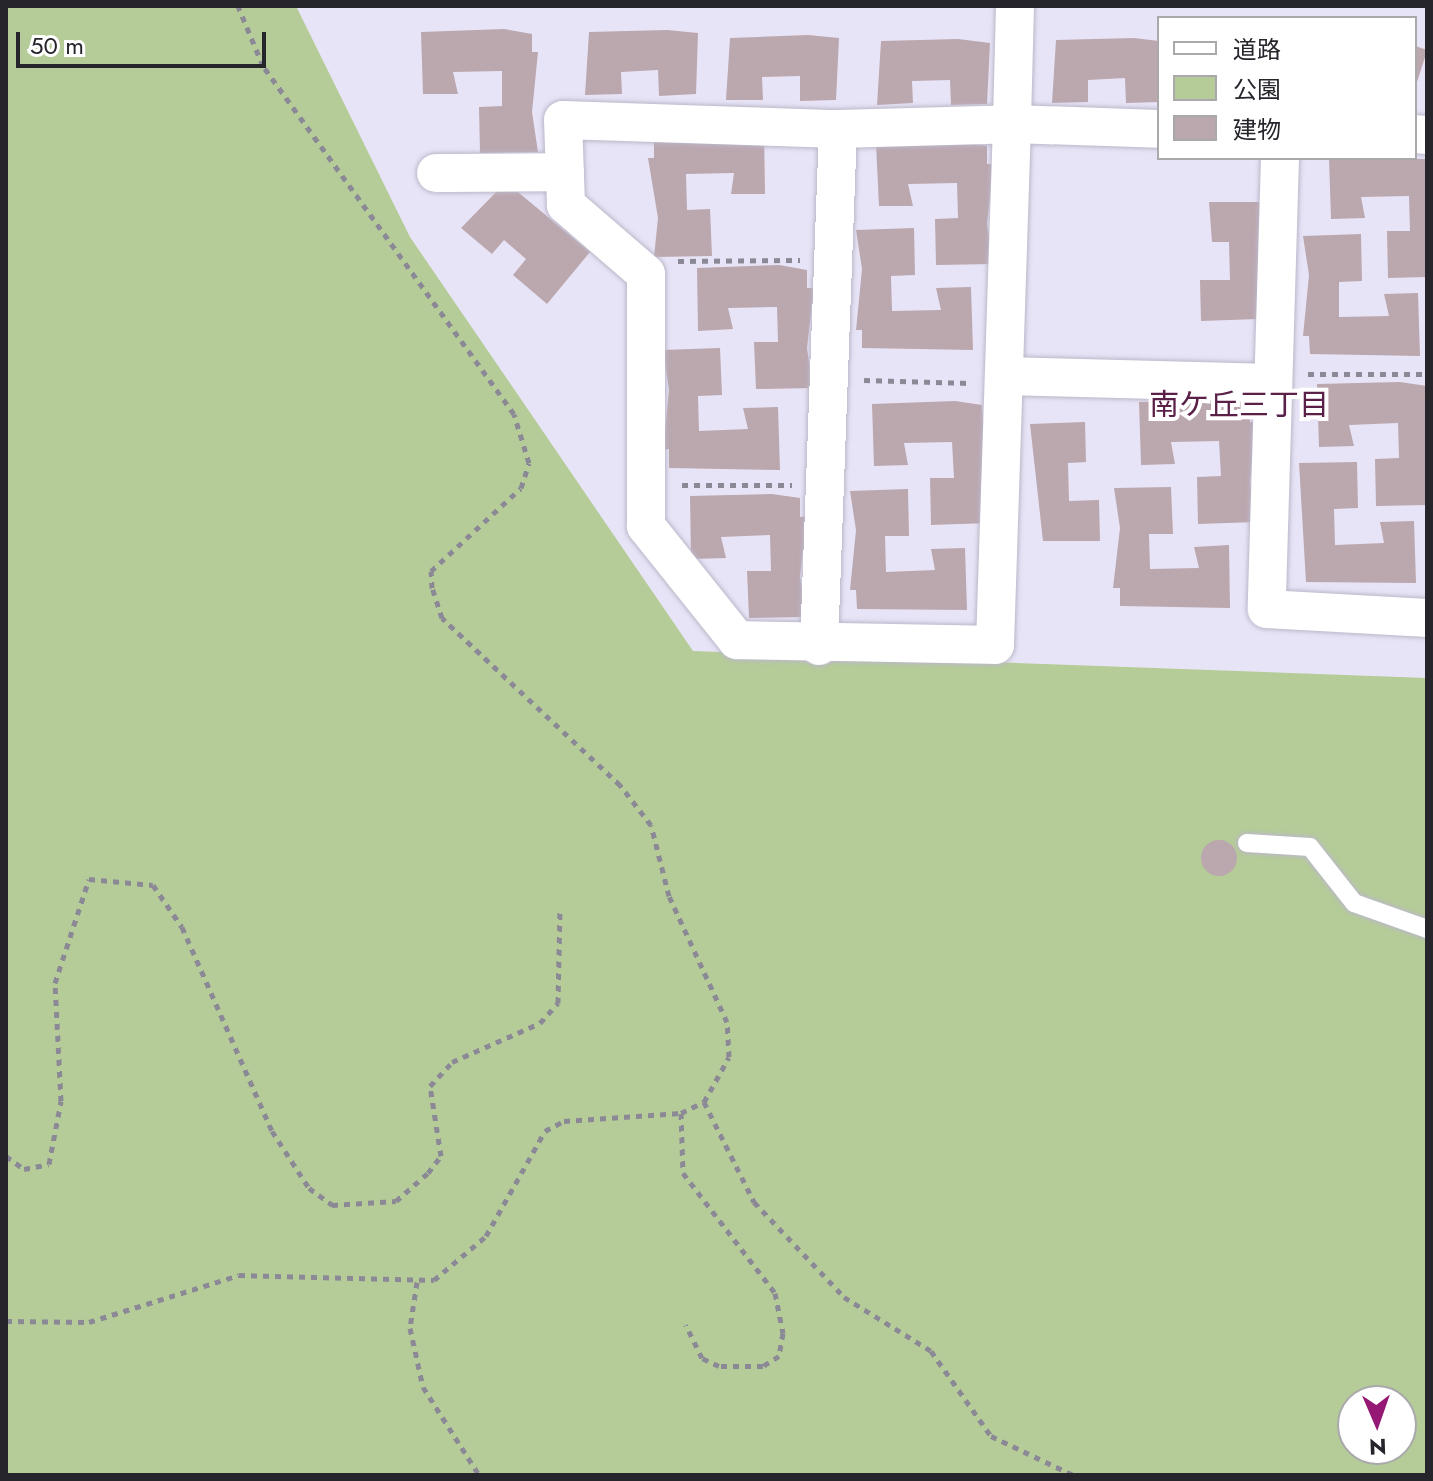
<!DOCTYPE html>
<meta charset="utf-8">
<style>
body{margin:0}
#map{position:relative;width:1433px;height:1481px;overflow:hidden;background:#e8e4f7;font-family:Jost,"Noto Sans JP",sans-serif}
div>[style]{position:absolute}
.green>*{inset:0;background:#b5cc98}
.building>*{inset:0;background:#bba7ae;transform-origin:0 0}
.round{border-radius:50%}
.path>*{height:5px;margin-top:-2.5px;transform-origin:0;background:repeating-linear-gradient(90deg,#8c8997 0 6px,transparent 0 12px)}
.roads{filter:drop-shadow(0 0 2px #bbb7c9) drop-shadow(0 0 2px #bbb7c9)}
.service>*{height:18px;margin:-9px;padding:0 9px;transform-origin:9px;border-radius:9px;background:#fff}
.minor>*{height:38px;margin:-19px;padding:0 19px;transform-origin:19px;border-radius:19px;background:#fff}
span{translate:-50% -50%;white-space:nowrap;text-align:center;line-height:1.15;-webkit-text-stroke:8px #fff;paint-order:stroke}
.neighbourhood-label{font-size:30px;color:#5b2048}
.frame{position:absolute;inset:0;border:8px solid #27252c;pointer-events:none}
.legend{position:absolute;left:1157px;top:16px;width:260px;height:144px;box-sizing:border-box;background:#fff;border:2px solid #a9a8ab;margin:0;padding:10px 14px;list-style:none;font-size:24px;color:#27252c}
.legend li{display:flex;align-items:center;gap:16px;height:40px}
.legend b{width:40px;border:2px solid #a9a8ab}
.north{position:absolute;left:1337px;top:1385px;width:80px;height:80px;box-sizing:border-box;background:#fff;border:2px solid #a9a8ab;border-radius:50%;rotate:178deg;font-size:22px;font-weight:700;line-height:32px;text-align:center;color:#27252c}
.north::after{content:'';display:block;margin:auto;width:28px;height:36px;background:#951974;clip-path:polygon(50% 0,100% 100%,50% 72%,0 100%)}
.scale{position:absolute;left:16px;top:32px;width:250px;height:36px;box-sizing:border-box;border:4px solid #27252c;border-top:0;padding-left:10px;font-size:24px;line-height:28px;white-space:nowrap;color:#27252c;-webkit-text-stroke:6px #fff;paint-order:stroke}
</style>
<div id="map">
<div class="green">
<div style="clip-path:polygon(evenodd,6px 6px,296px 6px,410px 237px,693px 651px,1427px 678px,1427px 1475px,6px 1475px,6px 6px,1353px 1401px,1401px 1401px,1401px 1449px,1353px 1449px,1353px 1401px)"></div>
</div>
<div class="building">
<div style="clip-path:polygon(504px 29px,532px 34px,532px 52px,538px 52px,532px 112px,538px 152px,480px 153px,479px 107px,502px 106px,502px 71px,453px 72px,458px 94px,423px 94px,421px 32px)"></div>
<div style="clip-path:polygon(667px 30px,698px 33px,696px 94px,659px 96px,658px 70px,621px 72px,622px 94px,585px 95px,589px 32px)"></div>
<div style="clip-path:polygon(808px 35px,839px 38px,836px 100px,800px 101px,800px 76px,762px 77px,763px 100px,726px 100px,730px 38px)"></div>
<div style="clip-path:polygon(1134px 38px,1159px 41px,1159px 102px,1126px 103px,1125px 78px,1088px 80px,1088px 102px,1052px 103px,1056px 40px)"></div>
<div style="clip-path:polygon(958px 39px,990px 43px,987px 104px,951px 105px,950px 80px,912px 81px,913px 103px,877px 105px,881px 41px)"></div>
<div style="left:1415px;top:46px;width:13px;height:65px;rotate:18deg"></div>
<div style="clip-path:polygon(764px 131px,765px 194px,731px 194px,734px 173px,686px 174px,687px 210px,710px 209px,712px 256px,654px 257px,658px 218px,648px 158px,654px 158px,654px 139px)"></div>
<div style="clip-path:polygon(959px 142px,987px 146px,987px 164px,994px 164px,987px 224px,994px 264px,936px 265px,935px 219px,958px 218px,957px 183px,908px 184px,913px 206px,879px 206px,876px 144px)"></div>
<div style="clip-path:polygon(1329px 158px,1427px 159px,1427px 277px,1388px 278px,1387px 231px,1410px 231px,1409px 196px,1361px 197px,1365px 218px,1331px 219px)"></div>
<div style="clip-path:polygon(506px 182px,590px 252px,547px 304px,513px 275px,526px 259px,504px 240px,492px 254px,461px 228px)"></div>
<div style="clip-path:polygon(1209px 202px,1265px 202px,1258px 319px,1201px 321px,1200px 280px,1230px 280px,1229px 242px,1212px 242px)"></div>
<div style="clip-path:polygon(914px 228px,915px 275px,891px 276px,892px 311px,941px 310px,936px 288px,971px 287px,973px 350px,862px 348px,862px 330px,856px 330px,862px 269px,856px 230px)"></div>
<div style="clip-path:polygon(1361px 234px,1362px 281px,1339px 282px,1339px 317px,1389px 316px,1384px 294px,1418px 293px,1420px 356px,1310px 354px,1309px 336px,1303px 336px,1309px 275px,1303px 236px)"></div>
<div style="clip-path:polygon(779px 265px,807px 270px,807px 288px,814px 288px,807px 348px,813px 388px,756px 389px,754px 342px,778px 342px,777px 307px,728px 308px,733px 329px,698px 331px,697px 268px)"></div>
<div style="clip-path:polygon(720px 348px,722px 395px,698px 396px,699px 431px,748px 429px,743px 408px,778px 407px,780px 470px,669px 468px,669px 449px,663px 450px,669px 390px,663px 350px)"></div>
<div style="clip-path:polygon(1400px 382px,1427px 386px,1427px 505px,1376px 506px,1375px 459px,1399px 458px,1398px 423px,1349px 425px,1354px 446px,1319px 447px,1317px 384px)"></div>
<div style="clip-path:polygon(1222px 400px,1249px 404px,1250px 422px,1256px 422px,1250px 482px,1256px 522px,1198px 524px,1197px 477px,1221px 476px,1219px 441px,1171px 442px,1175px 464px,1141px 465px,1139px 402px)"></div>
<div style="clip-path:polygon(955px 401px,982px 405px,983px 423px,989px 423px,989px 523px,931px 525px,930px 478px,954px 478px,952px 442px,904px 443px,908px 465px,874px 466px,872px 404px)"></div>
<div style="clip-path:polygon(1085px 422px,1086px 462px,1068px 463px,1069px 501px,1099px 500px,1100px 541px,1043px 541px,1030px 424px)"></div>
<div style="clip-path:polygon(1357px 462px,1358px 508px,1334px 509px,1335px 545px,1384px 543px,1380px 522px,1414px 521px,1416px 583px,1306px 582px,1299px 463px)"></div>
<div style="clip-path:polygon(1171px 487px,1173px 534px,1149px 534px,1150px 569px,1199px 568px,1194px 547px,1229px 545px,1230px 608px,1120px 606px,1120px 588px,1113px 588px,1120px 528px,1114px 488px)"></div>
<div style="clip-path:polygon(908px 489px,909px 536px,885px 536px,886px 572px,935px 570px,931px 549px,965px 548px,967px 610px,857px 609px,856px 590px,850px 590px,856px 530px,850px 491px)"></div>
<div style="clip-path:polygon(772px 494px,800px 498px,800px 517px,807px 516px,800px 577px,806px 617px,749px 618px,747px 571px,771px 571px,770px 535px,721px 537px,726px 558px,691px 559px,690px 496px)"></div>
<div class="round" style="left:1201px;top:840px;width:36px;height:36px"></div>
</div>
<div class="path">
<div style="left:678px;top:261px;width:122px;rotate:-0.5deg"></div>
<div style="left:1308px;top:374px;width:119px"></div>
<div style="left:864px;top:380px;width:106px;rotate:1.6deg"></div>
<div style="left:682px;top:485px;width:110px"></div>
<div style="left:704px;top:1102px;width:112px;rotate:63.4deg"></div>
<div style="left:754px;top:1202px;width:131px;rotate:46.5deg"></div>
<div style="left:844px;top:1297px;width:102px;rotate:31.8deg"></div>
<div style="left:931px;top:1351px;width:104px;rotate:54.8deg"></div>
<div style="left:991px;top:1436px;width:91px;rotate:25.4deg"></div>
<div style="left:681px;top:1113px;width:60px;rotate:88.1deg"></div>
<div style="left:683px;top:1173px;width:151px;rotate:52.5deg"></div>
<div style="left:775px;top:1293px;width:41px;rotate:78.7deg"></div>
<div style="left:783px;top:1333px;width:23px;rotate:100deg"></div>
<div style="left:779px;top:1356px;width:19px;rotate:148deg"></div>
<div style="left:763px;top:1366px;width:44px;rotate:180deg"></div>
<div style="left:719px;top:1366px;width:19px;rotate:-155deg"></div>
<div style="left:702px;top:1358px;width:37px;rotate:-116deg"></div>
<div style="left:6px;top:1156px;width:22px;rotate:36deg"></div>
<div style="left:24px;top:1169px;width:25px;rotate:-11deg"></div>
<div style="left:49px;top:1164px;width:64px;rotate:-79.2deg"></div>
<div style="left:61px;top:1101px;width:118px;rotate:-92.9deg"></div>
<div style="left:55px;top:983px;width:109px;rotate:-71.9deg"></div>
<div style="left:89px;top:879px;width:64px;rotate:5.4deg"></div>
<div style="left:153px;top:885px;width:51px;rotate:55.4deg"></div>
<div style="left:182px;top:927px;width:223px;rotate:66.2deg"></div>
<div style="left:272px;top:1131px;width:68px;rotate:57deg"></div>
<div style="left:309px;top:1188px;width:29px;rotate:36deg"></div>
<div style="left:332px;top:1205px;width:64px;rotate:-3.6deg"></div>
<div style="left:396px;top:1201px;width:43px;rotate:-41.2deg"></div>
<div style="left:428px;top:1173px;width:21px;rotate:-53deg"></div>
<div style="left:441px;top:1156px;width:71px;rotate:-98.9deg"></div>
<div style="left:430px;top:1086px;width:33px;rotate:-47deg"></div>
<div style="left:452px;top:1062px;width:96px;rotate:-23.9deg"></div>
<div style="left:540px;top:1023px;width:27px;rotate:-48deg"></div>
<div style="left:558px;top:1003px;width:92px;rotate:-88.8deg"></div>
<div style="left:417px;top:1282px;width:47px;rotate:98.7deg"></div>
<div style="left:410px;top:1328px;width:60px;rotate:77.6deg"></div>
<div style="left:423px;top:1387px;width:104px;rotate:57.5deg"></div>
<div style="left:6px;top:1321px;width:83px;rotate:0.7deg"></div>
<div style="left:89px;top:1322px;width:157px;rotate:-17.4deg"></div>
<div style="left:239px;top:1275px;width:195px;rotate:1.5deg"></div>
<div style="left:434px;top:1280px;width:68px;rotate:-40.2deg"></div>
<div style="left:486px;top:1236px;width:120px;rotate:-60.7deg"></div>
<div style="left:545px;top:1131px;width:21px;rotate:-28deg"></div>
<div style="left:564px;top:1121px;width:117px;rotate:-3.9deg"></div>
<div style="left:681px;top:1113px;width:25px;rotate:-26deg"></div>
<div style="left:704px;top:1102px;width:51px;rotate:-60.9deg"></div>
<div style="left:729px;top:1057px;width:35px;rotate:-93deg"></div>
<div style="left:727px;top:1022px;width:139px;rotate:-114.7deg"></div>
<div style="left:669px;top:896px;width:73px;rotate:-104.2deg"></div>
<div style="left:651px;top:825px;width:51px;rotate:-127.8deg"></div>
<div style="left:620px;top:785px;width:244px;rotate:-136.8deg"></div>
<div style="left:442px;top:618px;width:32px;rotate:-108deg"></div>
<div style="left:432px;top:588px;width:17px;rotate:-93deg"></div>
<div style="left:431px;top:571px;width:122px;rotate:-42.7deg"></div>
<div style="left:521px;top:488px;width:26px;rotate:-72deg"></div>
<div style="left:529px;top:463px;width:51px;rotate:-107deg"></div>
<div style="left:514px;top:414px;width:429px;rotate:-125.8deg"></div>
<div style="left:263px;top:66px;width:65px;rotate:-112.6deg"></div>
</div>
<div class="roads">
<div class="service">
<div style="left:1247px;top:843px;width:63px;rotate:3.6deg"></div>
<div style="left:1310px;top:847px;width:71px;rotate:51.8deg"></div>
<div style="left:1354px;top:903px;width:77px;rotate:19.6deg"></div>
</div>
<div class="minor">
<div style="left:1015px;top:6px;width:118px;rotate:91.5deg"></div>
<div style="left:1012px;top:124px;width:521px;rotate:91.87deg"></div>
<div style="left:995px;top:645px;width:258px;rotate:-178.9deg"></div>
<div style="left:737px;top:640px;width:146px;rotate:-128.6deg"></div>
<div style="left:646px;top:526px;width:252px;rotate:-90deg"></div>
<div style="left:646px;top:274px;width:106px;rotate:-139.2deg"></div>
<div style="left:566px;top:205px;width:85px;rotate:-92deg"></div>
<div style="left:563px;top:120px;width:275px;rotate:1.9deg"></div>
<div style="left:838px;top:129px;width:174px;rotate:-1.6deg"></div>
<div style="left:1012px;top:124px;width:147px;rotate:1.9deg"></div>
<div style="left:1415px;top:134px;width:12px;rotate:5deg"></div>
<div style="left:1280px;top:158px;width:451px;rotate:91.7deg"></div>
<div style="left:1267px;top:609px;width:160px;rotate:3.2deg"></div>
<div style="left:436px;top:173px;width:129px;rotate:-0.4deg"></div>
<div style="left:1004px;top:376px;width:269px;rotate:1.5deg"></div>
<div style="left:819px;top:646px;width:517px;rotate:-87.9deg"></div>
</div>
</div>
<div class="neighbourhood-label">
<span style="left:1239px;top:405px">南ケ丘三丁目</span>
</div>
<div class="frame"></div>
<ul class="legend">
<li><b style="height:10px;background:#fff"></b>道路</li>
<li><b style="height:22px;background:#b5cc98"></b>公園</li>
<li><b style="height:22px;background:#bba7ae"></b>建物</li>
</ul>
<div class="north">N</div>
<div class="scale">50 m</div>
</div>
